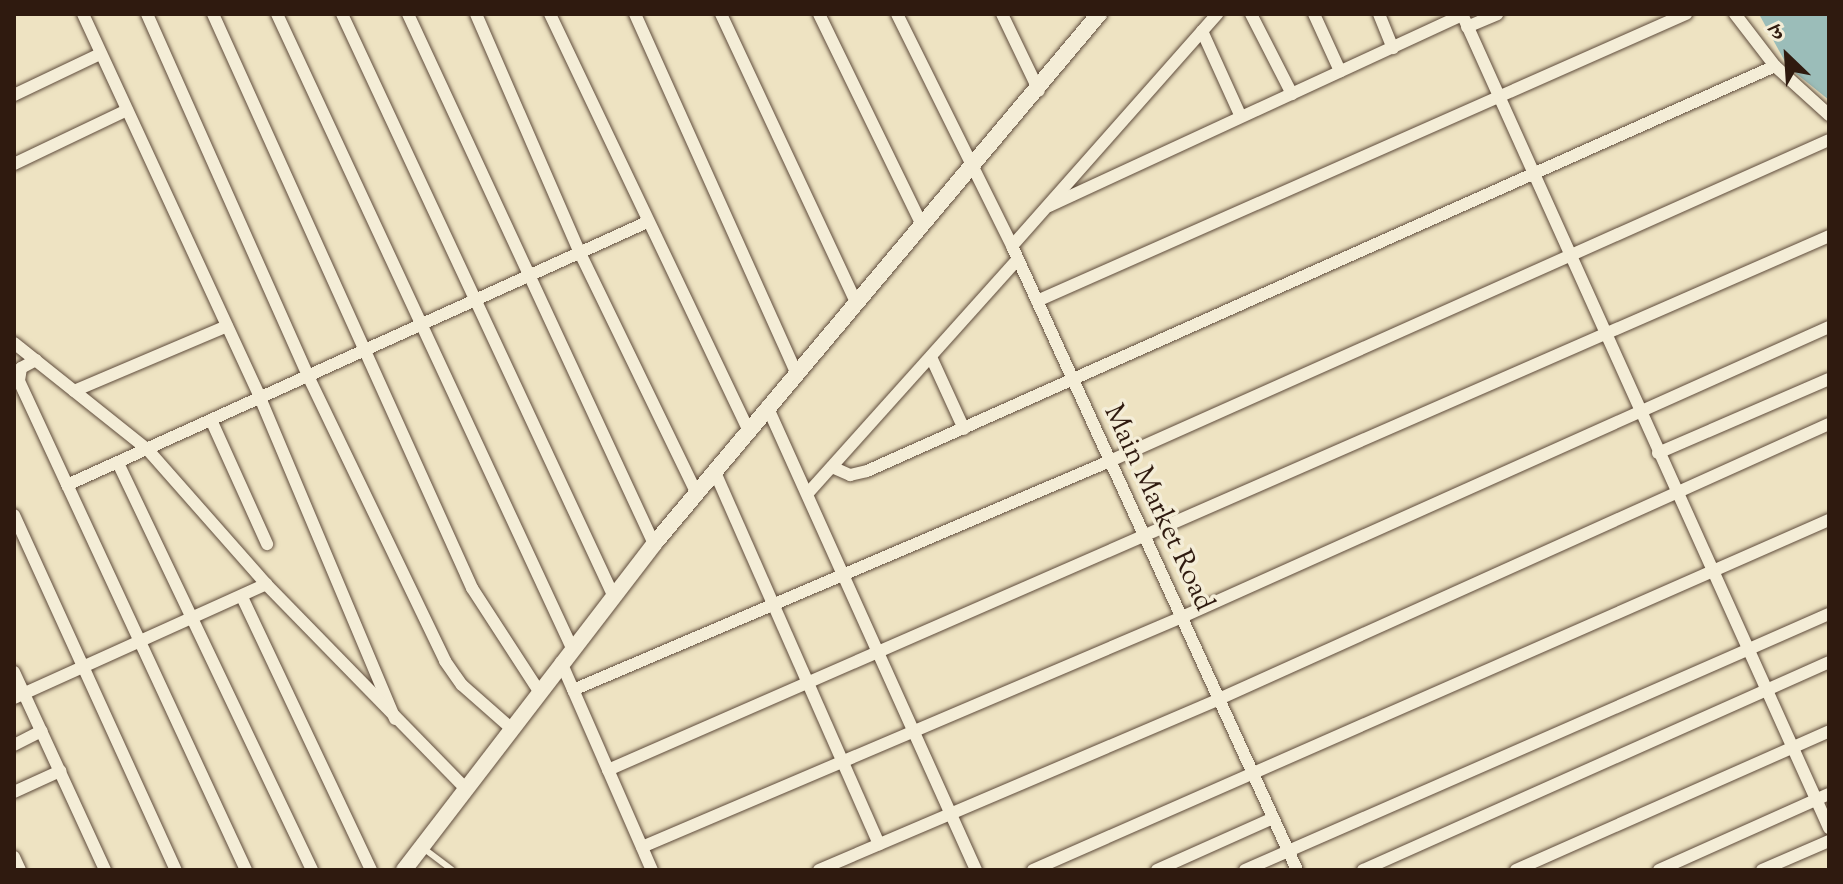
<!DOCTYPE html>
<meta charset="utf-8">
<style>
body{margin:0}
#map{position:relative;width:1843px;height:884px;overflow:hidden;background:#eee3c2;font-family:"Sorts Mill Goudy","Noto Serif Devanagari",serif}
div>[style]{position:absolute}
.water>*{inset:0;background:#9bbdb9}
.roads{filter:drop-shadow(0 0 2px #5f4c3c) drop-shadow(0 0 2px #5f4c3c)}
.service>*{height:6px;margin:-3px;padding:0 3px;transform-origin:3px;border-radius:3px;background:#f4edd7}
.minor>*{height:12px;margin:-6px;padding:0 6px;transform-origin:6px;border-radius:6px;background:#f4edd7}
.tertiary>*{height:16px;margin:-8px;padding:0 8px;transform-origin:8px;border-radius:8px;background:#f4edd7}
span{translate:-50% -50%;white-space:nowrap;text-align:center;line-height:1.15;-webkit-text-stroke:7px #f4edd7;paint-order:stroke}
.street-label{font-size:28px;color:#2f1a0f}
.frame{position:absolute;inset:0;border:16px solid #2f1a0f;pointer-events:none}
.north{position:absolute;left:1747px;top:16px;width:80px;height:80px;-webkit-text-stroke:6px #f4edd7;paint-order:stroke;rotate:335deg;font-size:22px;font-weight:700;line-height:32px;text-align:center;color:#2f1a0f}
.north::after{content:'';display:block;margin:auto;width:28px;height:36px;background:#2f1a0f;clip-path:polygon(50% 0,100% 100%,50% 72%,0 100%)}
</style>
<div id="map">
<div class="water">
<div style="clip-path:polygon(1759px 14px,1829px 14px,1829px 100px,1788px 67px)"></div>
</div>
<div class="roads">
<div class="service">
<div style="left:423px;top:848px;width:36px;rotate:37deg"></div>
</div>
<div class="minor">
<div style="left:83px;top:14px;width:425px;rotate:65.2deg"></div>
<div style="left:261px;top:400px;width:346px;rotate:67.2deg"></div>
<div style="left:147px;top:14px;width:398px;rotate:66deg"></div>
<div style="left:309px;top:378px;width:314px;rotate:64.3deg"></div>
<div style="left:445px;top:661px;width:29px;rotate:55deg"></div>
<div style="left:462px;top:685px;width:65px;rotate:41.3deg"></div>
<div style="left:213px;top:14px;width:630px;rotate:65.71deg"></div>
<div style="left:472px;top:588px;width:123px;rotate:57deg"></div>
<div style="left:277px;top:14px;width:699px;rotate:65.05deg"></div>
<div style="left:342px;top:14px;width:641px;rotate:64.99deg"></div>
<div style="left:408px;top:14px;width:584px;rotate:65.1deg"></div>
<div style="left:476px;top:14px;width:261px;rotate:66.5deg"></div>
<div style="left:580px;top:253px;width:266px;rotate:64.1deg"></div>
<div style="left:550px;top:14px;width:461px;rotate:64.5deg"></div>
<div style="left:635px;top:14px;width:393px;rotate:65.8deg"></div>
<div style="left:721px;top:14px;width:318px;rotate:64.9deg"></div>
<div style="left:819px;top:14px;width:235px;rotate:64deg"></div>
<div style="left:897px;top:14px;width:259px;rotate:63.6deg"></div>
<div style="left:1012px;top:246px;width:686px;rotate:65.45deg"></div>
<div style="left:1002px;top:14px;width:85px;rotate:64.3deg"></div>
<div style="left:1251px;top:14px;width:90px;rotate:62.9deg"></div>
<div style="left:1314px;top:14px;width:63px;rotate:65.5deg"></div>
<div style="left:1379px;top:14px;width:37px;rotate:68deg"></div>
<div style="left:1462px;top:14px;width:893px;rotate:65.73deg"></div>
<div style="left:1735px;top:14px;width:66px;rotate:52.4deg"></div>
<div style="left:1775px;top:66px;width:73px;rotate:42.2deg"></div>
<div style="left:1467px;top:27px;width:33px;rotate:-23deg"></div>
<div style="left:1202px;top:31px;width:94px;rotate:65.6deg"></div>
<div style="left:14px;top:95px;width:95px;rotate:-25.5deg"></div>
<div style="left:14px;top:164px;width:125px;rotate:-25.5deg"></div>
<div style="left:1049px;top:206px;width:455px;rotate:-24.8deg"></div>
<div style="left:1012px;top:246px;width:310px;rotate:-48.5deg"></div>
<div style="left:1037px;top:301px;width:710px;rotate:-23.86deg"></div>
<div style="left:14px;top:343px;width:171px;rotate:38.6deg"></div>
<div style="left:148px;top:450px;width:179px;rotate:48.6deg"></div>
<div style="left:266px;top:584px;width:286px;rotate:45.7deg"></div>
<div style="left:931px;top:357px;width:79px;rotate:65.4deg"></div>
<div style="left:36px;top:360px;width:17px;rotate:152deg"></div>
<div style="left:21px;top:368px;width:13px;rotate:99deg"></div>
<div style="left:19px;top:381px;width:539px;rotate:65.1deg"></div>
<div style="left:74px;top:391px;width:166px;rotate:-23deg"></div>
<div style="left:767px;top:406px;width:509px;rotate:65.75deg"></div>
<div style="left:212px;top:422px;width:134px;rotate:65.7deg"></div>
<div style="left:1658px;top:453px;width:186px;rotate:-23.4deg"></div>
<div style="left:118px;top:463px;width:451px;rotate:64.5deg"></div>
<div style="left:832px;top:467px;width:20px;rotate:24deg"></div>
<div style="left:850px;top:475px;width:17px;rotate:-13deg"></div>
<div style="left:867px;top:471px;width:994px;rotate:-24.04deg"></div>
<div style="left:714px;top:470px;width:409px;rotate:66.2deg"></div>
<div style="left:67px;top:485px;width:635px;rotate:-24.38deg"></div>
<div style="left:808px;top:493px;width:314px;rotate:-48.1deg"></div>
<div style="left:14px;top:515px;width:390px;rotate:65.5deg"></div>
<div style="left:242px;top:597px;width:302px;rotate:64.7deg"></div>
<div style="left:561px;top:662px;width:227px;rotate:66.4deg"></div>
<div style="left:14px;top:672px;width:218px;rotate:65.3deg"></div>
<div style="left:573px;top:690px;width:584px;rotate:-23.1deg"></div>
<div style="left:1110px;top:461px;width:787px;rotate:-24.06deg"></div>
<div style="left:14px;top:698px;width:277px;rotate:-24.3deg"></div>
<div style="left:14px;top:745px;width:31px;rotate:-27deg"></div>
<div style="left:608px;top:770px;width:1333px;rotate:-23.62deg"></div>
<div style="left:14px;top:792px;width:51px;rotate:-24.5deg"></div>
<div style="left:642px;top:847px;width:587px;rotate:-23.07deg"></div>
<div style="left:1182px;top:617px;width:709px;rotate:-24.14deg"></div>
<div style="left:14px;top:857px;width:14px;rotate:65deg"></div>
<div style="left:819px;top:870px;width:435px;rotate:-23.1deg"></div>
<div style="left:1219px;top:699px;width:669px;rotate:-24.27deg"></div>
<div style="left:1033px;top:870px;width:870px;rotate:-23.74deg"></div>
<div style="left:1157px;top:870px;width:127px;rotate:-24.1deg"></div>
<div style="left:1245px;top:870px;width:638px;rotate:-23.67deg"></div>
<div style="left:1363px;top:870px;width:510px;rotate:-24.05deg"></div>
<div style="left:1516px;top:870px;width:342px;rotate:-23.9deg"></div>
<div style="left:1659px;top:870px;width:186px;rotate:-24.1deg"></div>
<div style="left:1762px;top:870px;width:73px;rotate:-23.4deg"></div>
</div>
<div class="tertiary">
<div style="left:404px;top:870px;width:411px;rotate:-52.5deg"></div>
<div style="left:654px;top:544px;width:692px;rotate:-49.98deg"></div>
</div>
</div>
<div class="street-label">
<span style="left:1158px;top:508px;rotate:65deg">Main Market Road</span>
</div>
<div class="frame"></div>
<div class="north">उ</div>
</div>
